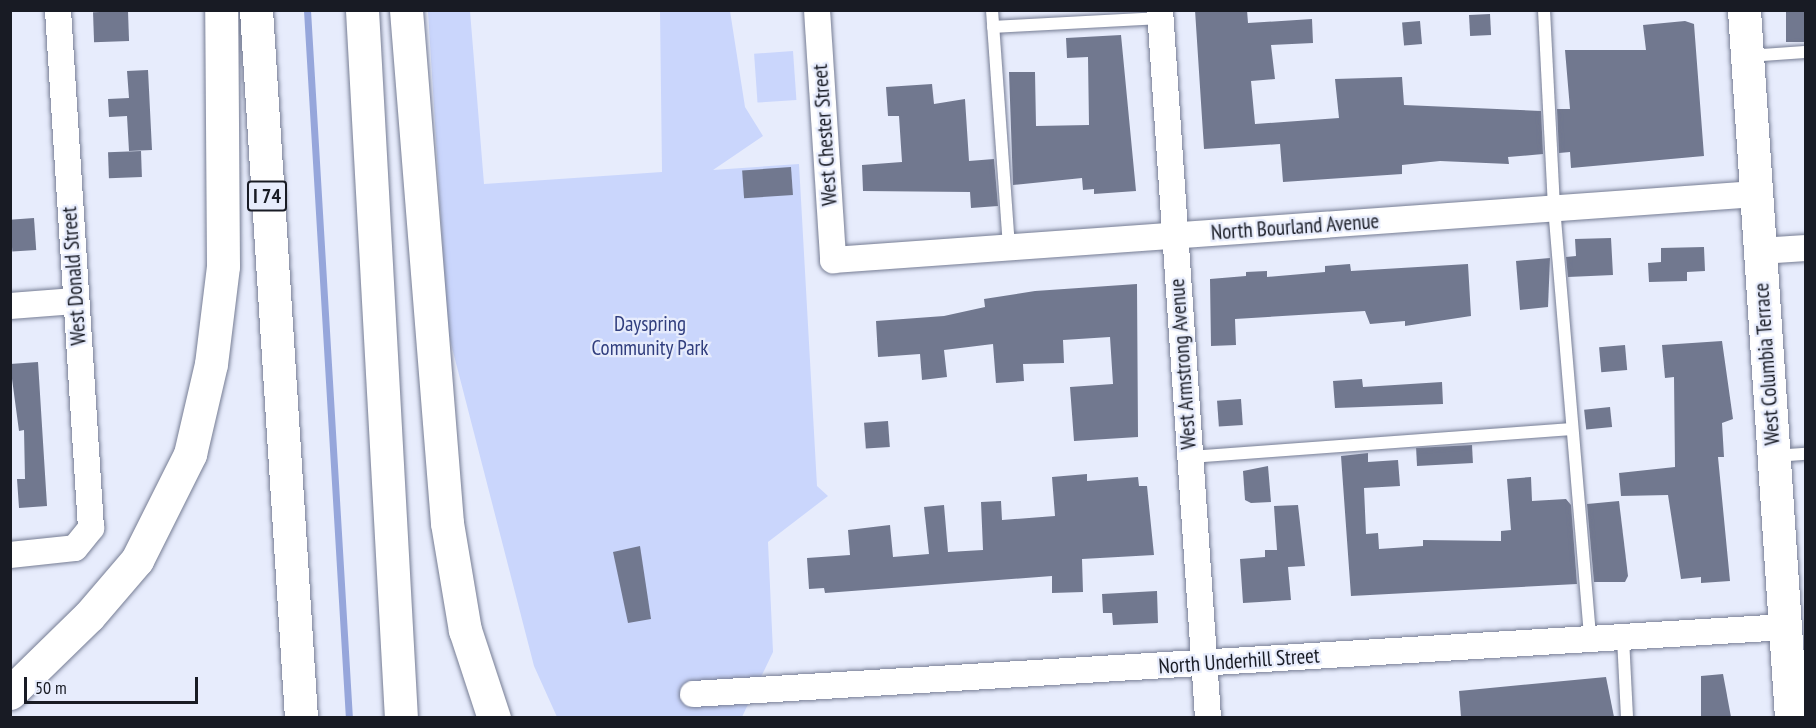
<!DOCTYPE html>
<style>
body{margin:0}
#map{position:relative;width:1816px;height:728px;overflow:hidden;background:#e7ecfc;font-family:"PT Sans Narrow",sans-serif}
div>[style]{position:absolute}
.green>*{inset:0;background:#cad6fc;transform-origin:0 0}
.stream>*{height:7px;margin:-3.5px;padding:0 3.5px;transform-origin:3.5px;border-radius:3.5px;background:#96a6db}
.building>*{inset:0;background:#71788f;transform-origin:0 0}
.roads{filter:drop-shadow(0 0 2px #767d94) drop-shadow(0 0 2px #767d94)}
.lane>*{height:12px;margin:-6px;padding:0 6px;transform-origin:6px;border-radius:6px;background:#fff}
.street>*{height:26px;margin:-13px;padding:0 13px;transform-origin:13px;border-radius:13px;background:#fff}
.secondary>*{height:33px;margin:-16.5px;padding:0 16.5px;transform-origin:16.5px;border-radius:16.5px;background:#fff}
.highway>*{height:33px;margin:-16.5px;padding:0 16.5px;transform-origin:16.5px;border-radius:16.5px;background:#fff}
span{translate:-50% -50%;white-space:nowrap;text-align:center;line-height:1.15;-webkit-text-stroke:4.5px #e7ecfc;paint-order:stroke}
.shield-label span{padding:2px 4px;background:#e7ecfc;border:2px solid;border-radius:4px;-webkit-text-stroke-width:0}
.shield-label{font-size:20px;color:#181b24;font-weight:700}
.street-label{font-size:21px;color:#181b24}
.park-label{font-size:21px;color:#313e7e}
.frame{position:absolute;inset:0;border:12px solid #181b24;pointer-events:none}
.scale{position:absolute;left:24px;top:677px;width:174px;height:27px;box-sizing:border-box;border:3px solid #181b24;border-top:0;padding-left:8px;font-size:18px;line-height:21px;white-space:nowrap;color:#181b24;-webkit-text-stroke:4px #e7ecfc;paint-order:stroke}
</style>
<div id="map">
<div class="green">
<div style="clip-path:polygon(428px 11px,470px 11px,484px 184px,662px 172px,660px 11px,730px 11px,745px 107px,763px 136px,713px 170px,799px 164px,817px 486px,828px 496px,768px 542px,773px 652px,742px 717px,557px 717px,534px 666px,448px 332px)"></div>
<div style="left:793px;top:51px;width:49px;height:39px;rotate:86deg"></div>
</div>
<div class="stream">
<div style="left:307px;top:10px;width:709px;rotate:86.61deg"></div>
</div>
<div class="building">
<div style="clip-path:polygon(1195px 10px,1247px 10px,1248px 23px,1312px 19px,1313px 43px,1271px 45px,1275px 79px,1251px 81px,1255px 124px,1339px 118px,1335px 79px,1402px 77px,1404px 105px,1541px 111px,1543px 154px,1508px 157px,1509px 164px,1440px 161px,1402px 165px,1402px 174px,1283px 182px,1280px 144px,1204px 149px)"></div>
<div style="left:1786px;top:10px;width:20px;height:32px"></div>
<div style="left:128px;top:11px;width:30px;height:35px;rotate:88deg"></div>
<div style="left:1490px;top:14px;width:21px;height:21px;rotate:87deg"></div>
<div style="left:1420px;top:21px;width:23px;height:18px;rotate:85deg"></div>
<div style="clip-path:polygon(1685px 21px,1694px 24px,1704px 156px,1571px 168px,1570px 152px,1559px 153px,1557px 109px,1570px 109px,1565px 50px,1646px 50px,1643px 25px)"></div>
<div style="clip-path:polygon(1121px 35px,1136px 191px,1094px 194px,1094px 189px,1083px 190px,1082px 178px,1013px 185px,1009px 72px,1035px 72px,1036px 126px,1089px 125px,1088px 57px,1067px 58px,1066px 38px)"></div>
<div style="clip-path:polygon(148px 70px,152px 150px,129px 151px,127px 116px,109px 117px,108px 99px,129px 98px,127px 71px)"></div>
<div style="clip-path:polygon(932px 84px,934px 104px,965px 99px,969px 161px,994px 159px,998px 206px,971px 208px,970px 192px,863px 191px,862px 165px,902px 162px,899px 116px,888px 116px,886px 87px)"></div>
<div style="left:141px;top:151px;width:26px;height:33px;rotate:88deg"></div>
<div style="left:791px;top:167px;width:28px;height:49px;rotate:86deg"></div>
<div style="left:34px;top:218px;width:32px;height:24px;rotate:86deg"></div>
<div style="clip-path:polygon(1611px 238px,1613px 275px,1568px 277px,1566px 257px,1576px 256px,1575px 239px)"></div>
<div style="clip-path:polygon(1704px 247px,1705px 271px,1687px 272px,1687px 281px,1649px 282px,1648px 263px,1661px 262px,1661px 248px)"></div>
<div style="clip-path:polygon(1550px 258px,1548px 307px,1520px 310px,1516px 261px)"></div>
<div style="clip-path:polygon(1350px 264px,1351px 271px,1468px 264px,1471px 316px,1405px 326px,1405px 321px,1370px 324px,1365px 311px,1235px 319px,1236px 345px,1211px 346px,1210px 279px,1246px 276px,1246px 272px,1267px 271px,1267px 277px,1325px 272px,1325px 266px)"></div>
<div style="clip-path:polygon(1137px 284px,1138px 437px,1074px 441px,1070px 387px,1113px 384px,1110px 337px,1063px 340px,1064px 363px,1023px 364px,1024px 381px,996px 383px,993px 344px,944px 350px,947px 377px,922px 380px,920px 354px,878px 357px,876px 321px,944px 316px,985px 307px,984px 299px,1035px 291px)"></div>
<div style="clip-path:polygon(1722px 341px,1733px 419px,1722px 423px,1724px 457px,1718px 457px,1730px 581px,1701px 583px,1701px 577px,1681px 579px,1668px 495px,1621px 496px,1619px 473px,1675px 467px,1674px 377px,1665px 378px,1662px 345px)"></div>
<div style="left:1625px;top:345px;width:25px;height:26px;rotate:85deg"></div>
<div style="clip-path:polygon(38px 362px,47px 506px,19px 508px,17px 479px,25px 479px,24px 430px,19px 431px,10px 364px)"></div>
<div style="clip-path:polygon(1362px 379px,1363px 387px,1442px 382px,1443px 404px,1335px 408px,1333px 381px)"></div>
<div style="left:1241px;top:399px;width:26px;height:24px;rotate:86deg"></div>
<div style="left:1610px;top:407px;width:20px;height:26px;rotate:84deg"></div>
<div style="left:888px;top:421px;width:26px;height:24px;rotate:86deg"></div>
<div style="left:1472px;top:445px;width:18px;height:56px;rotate:87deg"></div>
<div style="clip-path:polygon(1368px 453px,1368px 462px,1398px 460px,1400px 486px,1364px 488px,1366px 534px,1378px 533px,1379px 549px,1423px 546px,1423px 540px,1501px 541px,1501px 531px,1511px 530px,1507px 479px,1531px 477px,1532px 501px,1566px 499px,1571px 505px,1577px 584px,1351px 596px,1341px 456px)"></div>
<div style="clip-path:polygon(1268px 466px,1271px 502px,1251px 503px,1245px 500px,1243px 471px)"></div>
<div style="clip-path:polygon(1087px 474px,1087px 481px,1138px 477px,1139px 486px,1147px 486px,1154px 555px,1082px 559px,1083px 592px,1052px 593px,1052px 576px,825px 593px,824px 588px,809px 589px,807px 558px,850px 555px,848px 530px,890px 525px,893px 557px,929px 554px,924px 507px,944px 505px,948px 552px,983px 550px,981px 502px,1001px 501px,1002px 520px,1055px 516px,1052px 477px)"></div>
<div style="clip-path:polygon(1619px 501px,1628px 576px,1625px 582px,1594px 582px,1587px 504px)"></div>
<div style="clip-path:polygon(1298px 505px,1305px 566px,1288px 567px,1291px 600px,1243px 603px,1240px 559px,1265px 557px,1265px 550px,1277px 550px,1274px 506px)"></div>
<div style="clip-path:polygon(640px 546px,651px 619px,628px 623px,613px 552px)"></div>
<div style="clip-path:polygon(1157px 591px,1158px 623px,1113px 625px,1112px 613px,1103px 613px,1102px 594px)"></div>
<div style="clip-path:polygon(1723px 674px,1731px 717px,1701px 717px,1701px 676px)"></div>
<div style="clip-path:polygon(1606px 677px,1614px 717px,1461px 717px,1459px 691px)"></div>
</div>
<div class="roads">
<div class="lane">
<div style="left:992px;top:10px;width:239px;rotate:85.9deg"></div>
<div style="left:1544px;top:10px;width:197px;rotate:87.1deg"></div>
<div style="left:1554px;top:207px;width:433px;rotate:85.2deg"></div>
<div style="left:993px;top:27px;width:167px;rotate:-3.1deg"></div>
<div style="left:1747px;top:56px;width:59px;rotate:-3.9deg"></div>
<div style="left:1774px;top:456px;width:32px;rotate:-4deg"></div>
<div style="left:1190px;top:457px;width:383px;rotate:-4.2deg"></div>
<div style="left:1623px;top:638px;width:80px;rotate:87.1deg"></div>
</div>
<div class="street">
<div style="left:817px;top:10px;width:251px;rotate:86.3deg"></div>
<div style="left:833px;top:260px;width:925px;rotate:-4.09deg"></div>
<div style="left:1160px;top:10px;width:710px;rotate:86.12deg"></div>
<div style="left:1760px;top:251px;width:46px;rotate:-3.7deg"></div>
<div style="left:10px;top:306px;width:65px;rotate:-4.4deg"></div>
<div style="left:10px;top:555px;width:65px;rotate:-6.1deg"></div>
<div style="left:75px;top:548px;width:26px;rotate:-51deg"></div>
<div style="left:91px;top:528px;width:519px;rotate:-93.65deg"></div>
<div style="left:693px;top:694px;width:1093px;rotate:-3.51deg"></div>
</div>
<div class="secondary">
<div style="left:1744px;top:10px;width:710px;rotate:86.2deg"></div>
</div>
<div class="highway">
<div style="left:256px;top:10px;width:709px;rotate:86.36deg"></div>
<div style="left:362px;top:10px;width:709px;rotate:86.85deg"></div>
<div style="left:406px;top:10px;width:515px;rotate:85.43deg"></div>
<div style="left:447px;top:523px;width:109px;rotate:80.5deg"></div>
<div style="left:465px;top:630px;width:93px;rotate:71.8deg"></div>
<div style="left:10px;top:693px;width:110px;rotate:-44.3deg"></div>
<div style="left:89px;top:616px;width:74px;rotate:-49.4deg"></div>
<div style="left:137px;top:560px;width:119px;rotate:-63.4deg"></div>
<div style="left:190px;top:454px;width:92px;rotate:-76.9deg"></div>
<div style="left:211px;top:364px;width:99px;rotate:-83deg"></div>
<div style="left:223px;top:266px;width:256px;rotate:-90.4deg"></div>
</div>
</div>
<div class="shield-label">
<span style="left:267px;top:196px">I 74</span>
</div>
<div class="street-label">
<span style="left:825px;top:135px;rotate:-94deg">West Chester Street</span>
<span style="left:1295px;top:227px;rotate:-4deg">North Bourland Avenue</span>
<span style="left:74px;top:276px;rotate:-94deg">West Donald Street</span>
<span style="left:1183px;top:364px;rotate:-94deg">West Armstrong Avenue</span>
<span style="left:1767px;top:364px;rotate:-94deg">West Columbia Terrace</span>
<span style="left:1239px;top:661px;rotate:-4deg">North Underhill Street</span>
</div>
<div class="park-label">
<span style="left:650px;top:336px">Dayspring<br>Community Park</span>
</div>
<div class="frame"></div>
<div class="scale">50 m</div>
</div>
